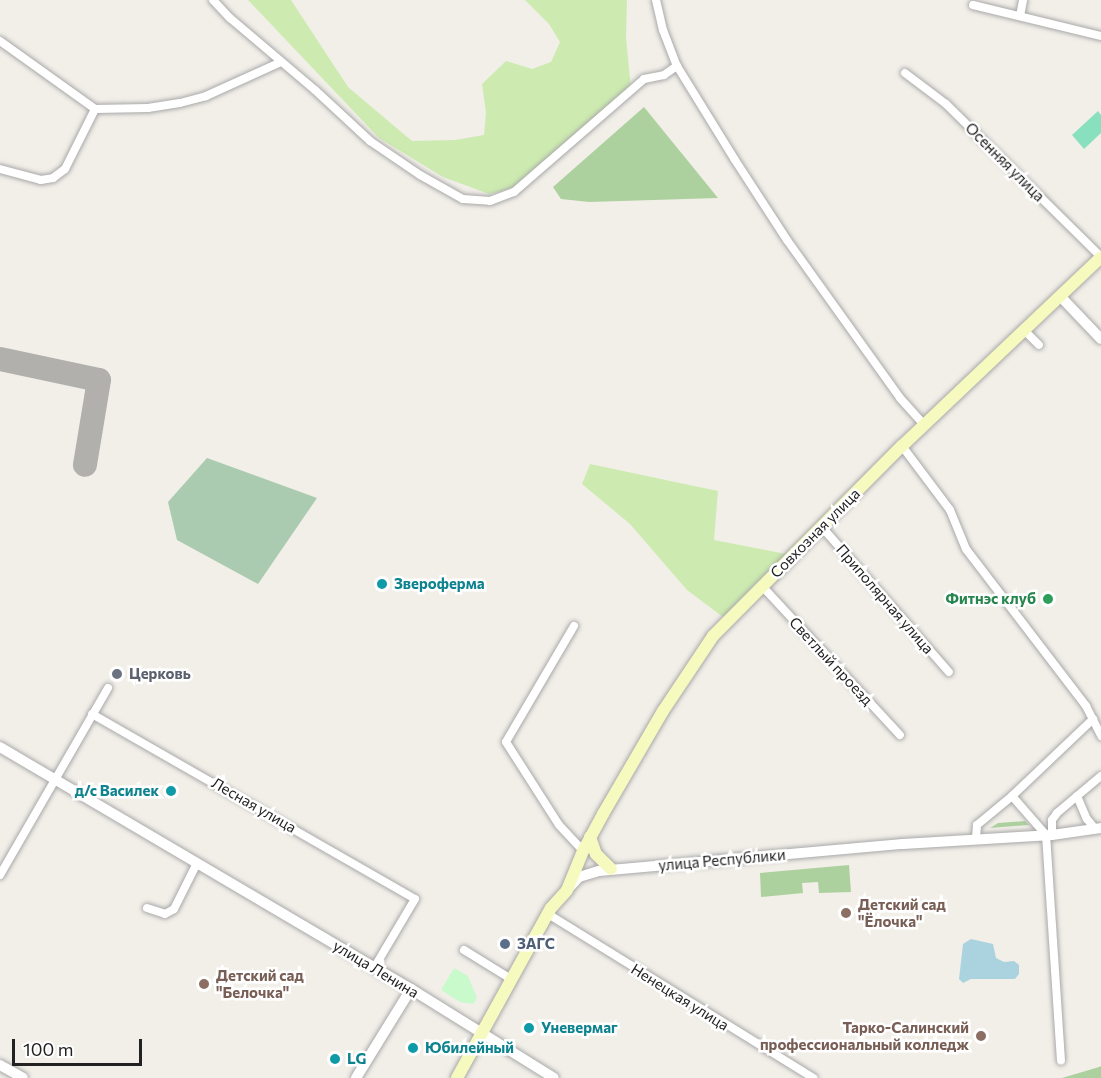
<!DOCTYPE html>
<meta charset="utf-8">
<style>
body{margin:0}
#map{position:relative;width:1101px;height:1078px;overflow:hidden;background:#f2efe9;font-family:Commissioner,sans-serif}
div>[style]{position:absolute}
.grass>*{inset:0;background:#cdebb0}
.forest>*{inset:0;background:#add19e}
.cemetery>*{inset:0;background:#aacbaf}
.park>*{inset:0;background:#c8facc}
.pitch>*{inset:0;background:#88e0be}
.water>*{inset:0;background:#aad3df}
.taxiway>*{height:24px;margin:-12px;padding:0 12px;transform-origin:12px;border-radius:12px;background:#b1b0ac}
.roads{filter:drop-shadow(0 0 2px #a9a9a9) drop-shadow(0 0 2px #a9a9a9)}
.minor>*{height:8px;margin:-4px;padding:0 4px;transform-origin:4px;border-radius:4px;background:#fff}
.tertiary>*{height:10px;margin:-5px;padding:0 5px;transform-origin:5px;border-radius:5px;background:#fff}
.secondary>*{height:12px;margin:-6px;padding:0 6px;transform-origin:6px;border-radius:6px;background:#f7fabf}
.dots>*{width:16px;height:16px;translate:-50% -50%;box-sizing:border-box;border:3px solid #fff;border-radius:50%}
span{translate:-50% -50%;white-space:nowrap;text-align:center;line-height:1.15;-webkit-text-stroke:5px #fff;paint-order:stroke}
.street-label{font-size:15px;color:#222}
.culture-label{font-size:15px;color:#0d838f;font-weight:700}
.left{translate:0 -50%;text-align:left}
.right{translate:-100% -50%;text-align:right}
.leisure-label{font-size:15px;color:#27864d;font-weight:700}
.worship-label{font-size:15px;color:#5b616d;font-weight:700}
.education-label{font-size:15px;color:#785e54;font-weight:700}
.service-label{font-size:15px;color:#4e5e75;font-weight:700}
.scale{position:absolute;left:12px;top:1039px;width:130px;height:27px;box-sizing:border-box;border:3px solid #222;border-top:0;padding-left:8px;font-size:18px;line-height:21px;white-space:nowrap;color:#222;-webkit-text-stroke:4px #fff;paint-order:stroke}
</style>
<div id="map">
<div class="grass">
<div style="clip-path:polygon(248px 0,291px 0,348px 87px,412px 141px,455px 140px,484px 135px,486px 113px,482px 84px,506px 61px,532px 69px,551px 62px,560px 42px,549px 24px,525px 0,627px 0,626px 37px,631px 89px,516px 188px,489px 194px,443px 177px,379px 138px)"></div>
<div style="clip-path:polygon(590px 464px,718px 491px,714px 540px,786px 554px,723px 617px,687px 590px,630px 524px,582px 484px)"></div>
</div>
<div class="forest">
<div style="clip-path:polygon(644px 107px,718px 198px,589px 202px,561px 199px,553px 187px)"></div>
<div style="clip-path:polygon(1025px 821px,1029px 825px,990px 828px,998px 823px)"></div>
<div style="clip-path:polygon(849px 865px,851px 892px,819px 893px,818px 882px,802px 883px,803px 893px,761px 897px,760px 873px)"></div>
<div style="clip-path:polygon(1101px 1066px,1101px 1078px,1062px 1078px,1099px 1067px)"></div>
</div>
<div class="cemetery">
<div style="clip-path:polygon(207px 458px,317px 498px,258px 584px,177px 540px,168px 502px)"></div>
</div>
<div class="park">
<div style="clip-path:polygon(454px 968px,468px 976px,477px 998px,473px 1004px,460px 1002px,441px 990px)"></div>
</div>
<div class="pitch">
<div style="clip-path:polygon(1098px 111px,1101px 115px,1101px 133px,1084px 149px,1072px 135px)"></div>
</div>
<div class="water">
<div style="clip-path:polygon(971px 939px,993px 944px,996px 958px,1004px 962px,1014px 961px,1019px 965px,1019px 974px,1015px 979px,971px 979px,963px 983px,959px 979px,963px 944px)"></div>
</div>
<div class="taxiway">
<div style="left:0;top:359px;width:101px;rotate:12deg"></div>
<div style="left:99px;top:380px;width:86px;rotate:99.4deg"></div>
</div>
<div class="roads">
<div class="minor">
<div style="left:213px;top:0;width:25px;rotate:47deg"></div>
<div style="left:230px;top:18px;width:111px;rotate:40.3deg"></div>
<div style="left:315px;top:90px;width:75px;rotate:42.8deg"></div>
<div style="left:370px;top:141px;width:60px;rotate:34.2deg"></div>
<div style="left:420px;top:175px;width:49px;rotate:29.2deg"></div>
<div style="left:463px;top:199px;width:27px;rotate:4deg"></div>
<div style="left:490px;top:201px;width:26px;rotate:-21deg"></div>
<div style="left:514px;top:192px;width:172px;rotate:-41deg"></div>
<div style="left:644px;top:79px;width:20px;rotate:-11deg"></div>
<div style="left:664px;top:75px;width:16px;rotate:-35deg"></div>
<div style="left:656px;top:0;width:31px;rotate:77deg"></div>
<div style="left:663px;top:30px;width:39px;rotate:69deg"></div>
<div style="left:677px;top:66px;width:110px;rotate:58.3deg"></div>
<div style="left:735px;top:160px;width:95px;rotate:57deg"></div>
<div style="left:787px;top:240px;width:194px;rotate:54.4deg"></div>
<div style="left:900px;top:398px;width:36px;rotate:48deg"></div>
<div style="left:973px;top:5px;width:132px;rotate:13.6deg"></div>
<div style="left:1020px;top:16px;width:16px;rotate:-79deg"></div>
<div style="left:0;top:41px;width:117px;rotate:35.6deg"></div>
<div style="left:95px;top:109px;width:53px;rotate:-1.1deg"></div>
<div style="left:148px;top:108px;width:32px;rotate:-9deg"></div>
<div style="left:180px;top:103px;width:27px;rotate:-15deg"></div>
<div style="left:206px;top:96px;width:82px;rotate:-24.4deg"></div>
<div style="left:905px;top:73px;width:51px;rotate:37.1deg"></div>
<div style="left:946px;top:104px;width:218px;rotate:44.6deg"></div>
<div style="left:0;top:169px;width:42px;rotate:15deg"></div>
<div style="left:41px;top:180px;width:12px;rotate:-9deg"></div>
<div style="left:53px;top:178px;width:15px;rotate:-37deg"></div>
<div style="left:65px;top:169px;width:67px;rotate:-63.4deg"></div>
<div style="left:1024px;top:330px;width:21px;rotate:45deg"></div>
<div style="left:902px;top:446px;width:80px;rotate:53.1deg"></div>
<div style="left:950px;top:510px;width:42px;rotate:67.7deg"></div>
<div style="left:966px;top:549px;width:198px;rotate:52.6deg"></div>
<div style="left:1086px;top:706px;width:34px;rotate:63deg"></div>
<div style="left:821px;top:526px;width:194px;rotate:48.8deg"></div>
<div style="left:762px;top:586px;width:203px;rotate:47.2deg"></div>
<div style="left:574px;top:626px;width:134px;rotate:120.4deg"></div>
<div style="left:506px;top:742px;width:98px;rotate:57.4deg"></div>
<div style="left:559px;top:825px;width:35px;rotate:47deg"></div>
<div style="left:92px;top:714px;width:372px;rotate:29.8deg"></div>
<div style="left:415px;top:899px;width:80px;rotate:120.7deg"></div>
<div style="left:1012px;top:796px;width:112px;rotate:-43.5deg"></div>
<div style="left:1077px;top:796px;width:25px;rotate:67deg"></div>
<div style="left:1087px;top:819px;width:13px;rotate:51deg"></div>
<div style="left:1052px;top:835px;width:15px;rotate:-90deg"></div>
<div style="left:1052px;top:820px;width:9px;rotate:-54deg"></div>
<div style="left:1057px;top:813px;width:57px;rotate:-40.1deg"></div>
<div style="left:976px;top:839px;width:14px;rotate:-86deg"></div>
<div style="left:977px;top:825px;width:45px;rotate:-39.6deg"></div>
<div style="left:1012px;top:796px;width:52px;rotate:48.9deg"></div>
<div style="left:1046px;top:835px;width:226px;rotate:86.2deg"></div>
<div style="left:0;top:875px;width:216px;rotate:-60deg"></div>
<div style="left:147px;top:908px;width:19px;rotate:18deg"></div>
<div style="left:165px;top:914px;width:10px;rotate:-29deg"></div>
<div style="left:174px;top:909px;width:51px;rotate:-63.4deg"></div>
<div style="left:548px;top:914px;width:312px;rotate:31.7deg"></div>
<div style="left:464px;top:950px;width:55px;rotate:31.7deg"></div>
</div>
<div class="tertiary">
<div style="left:1060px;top:296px;width:59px;rotate:46.4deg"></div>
<div style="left:0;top:747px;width:477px;rotate:30.5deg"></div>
<div style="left:411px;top:989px;width:168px;rotate:31.9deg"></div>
<div style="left:569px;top:888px;width:15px;rotate:-48deg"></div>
<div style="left:579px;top:877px;width:21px;rotate:-17deg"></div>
<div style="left:599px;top:871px;width:305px;rotate:-5.1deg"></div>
<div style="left:903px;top:844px;width:149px;rotate:-3.5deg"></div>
<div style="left:1052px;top:835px;width:49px;rotate:-8.1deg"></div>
<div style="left:0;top:1065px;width:26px;rotate:29deg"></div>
<div style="left:356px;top:1078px;width:105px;rotate:-58.3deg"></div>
</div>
<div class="secondary">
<div style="left:590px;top:837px;width:18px;rotate:71deg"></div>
<div style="left:596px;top:854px;width:21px;rotate:45deg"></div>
<div style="left:457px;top:1078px;width:194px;rotate:-61.1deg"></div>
<div style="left:551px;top:908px;width:24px;rotate:-48deg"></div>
<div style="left:567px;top:890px;width:42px;rotate:-67.7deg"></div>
<div style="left:583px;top:851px;width:42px;rotate:-61.6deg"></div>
<div style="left:603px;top:814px;width:119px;rotate:-59.8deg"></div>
<div style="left:663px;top:711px;width:90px;rotate:-56.3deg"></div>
<div style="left:713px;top:636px;width:268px;rotate:-45.2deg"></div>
<div style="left:902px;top:446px;width:274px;rotate:-43.5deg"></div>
</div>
</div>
<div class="dots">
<div style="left:382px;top:584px;background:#0f9aa8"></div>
<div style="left:1048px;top:599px;background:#2e9e5b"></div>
<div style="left:117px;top:674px;background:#6b7280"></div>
<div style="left:171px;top:791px;background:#0f9aa8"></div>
<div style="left:846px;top:913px;background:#8d6e63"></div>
<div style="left:505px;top:944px;background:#5c6f8a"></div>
<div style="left:204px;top:984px;background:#8d6e63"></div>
<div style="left:529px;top:1028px;background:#0f9aa8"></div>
<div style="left:981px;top:1036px;background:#8d6e63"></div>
<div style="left:413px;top:1048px;background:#0f9aa8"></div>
<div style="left:335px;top:1059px;background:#0f9aa8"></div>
</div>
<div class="street-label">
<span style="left:1005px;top:162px;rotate:45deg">Осенняя улица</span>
<span style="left:815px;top:533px;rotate:-45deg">Совхозная улица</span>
<span style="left:885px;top:599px;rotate:49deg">Приполярная улица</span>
<span style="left:831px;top:661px;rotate:47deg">Светлый проезд</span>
<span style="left:254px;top:805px;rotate:30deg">Лесная улица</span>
<span style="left:722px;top:860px;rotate:-5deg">улица Республики</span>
<span style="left:376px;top:969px;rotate:31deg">улица Ленина</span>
<span style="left:680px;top:997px;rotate:32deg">Ненецкая улица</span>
</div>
<div class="culture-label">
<span class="left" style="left:394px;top:584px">Звероферма</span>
<span class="right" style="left:159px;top:791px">д/с Василек</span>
<span class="left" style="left:541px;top:1028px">Уневермаг</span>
<span class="left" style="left:425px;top:1048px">Юбилейный</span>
<span class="left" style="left:347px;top:1059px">LG</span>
</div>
<div class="leisure-label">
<span class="right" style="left:1036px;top:599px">Фитнэс клуб</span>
</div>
<div class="worship-label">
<span class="left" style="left:129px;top:674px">Церковь</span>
</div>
<div class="education-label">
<span class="left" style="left:858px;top:913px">Детский сад<br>"Ёлочка"</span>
<span class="left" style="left:216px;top:984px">Детский сад<br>"Белочка"</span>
<span class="right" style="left:969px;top:1036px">Тарко-Салинский<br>профессиональный колледж</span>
</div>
<div class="service-label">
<span class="left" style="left:517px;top:944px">ЗАГС</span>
</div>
<div class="scale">100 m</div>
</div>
